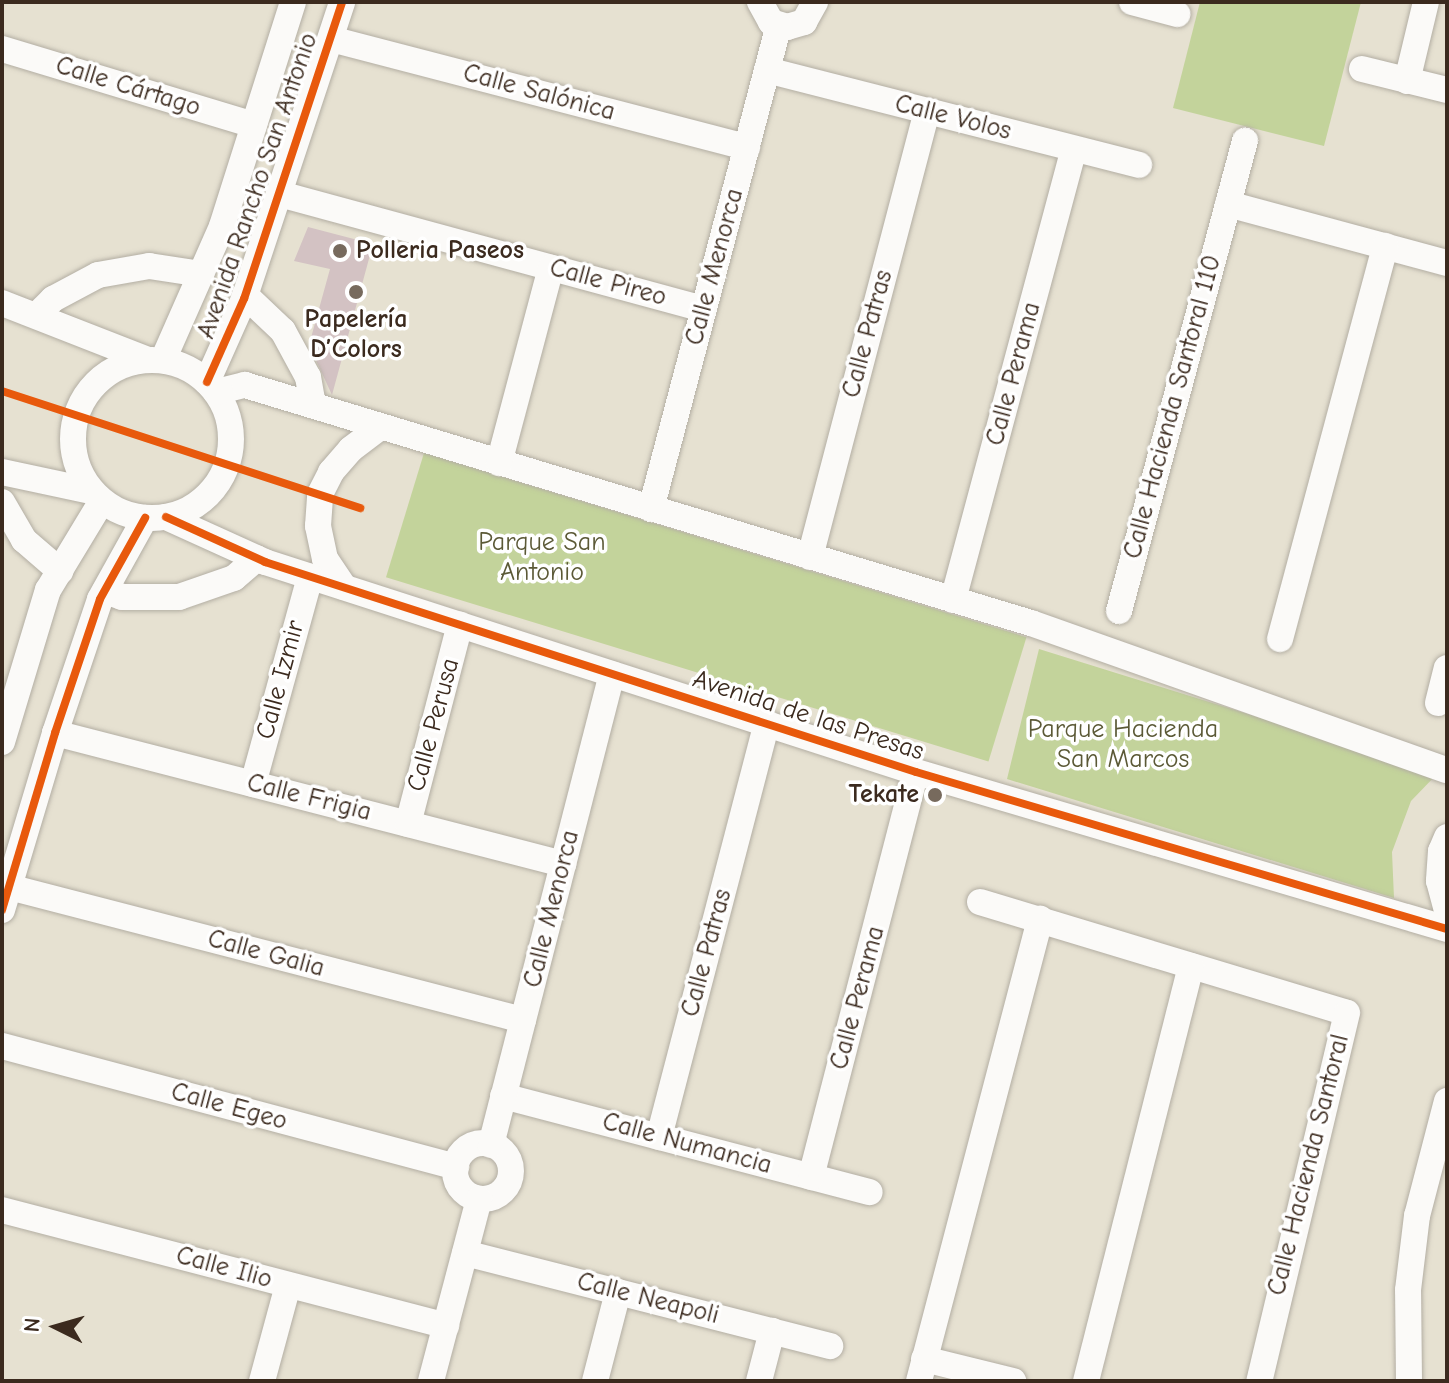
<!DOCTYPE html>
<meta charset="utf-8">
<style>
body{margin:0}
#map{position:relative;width:1449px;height:1383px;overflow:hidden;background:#e6e1d1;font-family:"Comic Neue",sans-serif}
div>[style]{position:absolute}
.green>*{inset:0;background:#c3d39b;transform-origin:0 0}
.building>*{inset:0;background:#d3c2c3}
.roads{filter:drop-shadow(0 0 2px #b3aea3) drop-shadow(0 0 2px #b3aea3)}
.minor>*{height:26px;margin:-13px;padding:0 13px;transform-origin:13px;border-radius:13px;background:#fbfaf8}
.minor>.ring{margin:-13px;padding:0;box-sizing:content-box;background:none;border:26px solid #fbfaf8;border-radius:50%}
.cycleway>*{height:8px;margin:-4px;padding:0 4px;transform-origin:4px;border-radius:4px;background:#e8590c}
.dots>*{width:22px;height:22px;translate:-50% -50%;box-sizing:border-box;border:4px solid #fff;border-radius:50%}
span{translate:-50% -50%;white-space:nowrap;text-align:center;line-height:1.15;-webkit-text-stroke:7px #fff;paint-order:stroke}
.street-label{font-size:26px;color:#3b2a1e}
.poi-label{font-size:26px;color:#3b2a1e;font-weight:700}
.left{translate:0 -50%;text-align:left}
.right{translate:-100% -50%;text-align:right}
.park-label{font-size:26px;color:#5b5936}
.frame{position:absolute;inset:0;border:4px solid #3b2a1e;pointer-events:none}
.north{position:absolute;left:16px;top:1287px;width:80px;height:80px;-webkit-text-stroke:6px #fff;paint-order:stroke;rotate:275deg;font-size:22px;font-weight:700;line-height:32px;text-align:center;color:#3b2a1e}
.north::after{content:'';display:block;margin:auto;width:28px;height:36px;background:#3b2a1e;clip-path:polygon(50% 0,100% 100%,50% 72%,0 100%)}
</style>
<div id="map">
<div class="green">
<div style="clip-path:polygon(1200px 2px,1361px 2px,1324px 146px,1173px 108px)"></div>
<div style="left:424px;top:453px;width:630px;height:130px;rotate:17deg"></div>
<div style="clip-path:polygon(1039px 649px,1438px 773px,1411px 801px,1392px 852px,1394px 898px,1007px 779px)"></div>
</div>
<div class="building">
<div style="clip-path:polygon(308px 227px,373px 244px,332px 395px,309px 345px,330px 269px,294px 261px)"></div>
</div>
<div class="roads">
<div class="minor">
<div style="left:760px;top:2px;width:23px;rotate:61deg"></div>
<div style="left:771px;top:22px;width:17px;rotate:17deg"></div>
<div style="left:787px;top:27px;width:18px;rotate:-16deg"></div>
<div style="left:804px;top:22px;width:23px;rotate:-61deg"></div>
<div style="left:1132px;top:2px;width:47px;rotate:14.9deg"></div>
<div style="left:331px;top:39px;width:430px;rotate:14.6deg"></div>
<div style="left:2px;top:49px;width:263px;rotate:16.8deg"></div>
<div style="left:1362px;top:69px;width:88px;rotate:13.9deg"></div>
<div style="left:767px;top:70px;width:384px;rotate:14.3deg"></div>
<div style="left:1407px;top:81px;width:81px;rotate:-76.5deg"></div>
<div style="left:280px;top:194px;width:439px;rotate:15.2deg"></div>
<div style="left:1228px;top:204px;width:227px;rotate:15.1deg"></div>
<div style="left:245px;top:295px;width:52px;rotate:43.5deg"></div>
<div style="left:283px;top:331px;width:52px;rotate:61.5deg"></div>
<div style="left:308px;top:377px;width:29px;rotate:80deg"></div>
<div style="left:2px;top:303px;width:155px;rotate:21.3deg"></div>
<div style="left:37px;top:315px;width:23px;rotate:-45deg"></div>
<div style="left:53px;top:299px;width:51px;rotate:-28.1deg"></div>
<div style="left:98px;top:275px;width:52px;rotate:-10deg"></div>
<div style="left:149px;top:266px;width:53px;rotate:8.7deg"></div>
<div class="ring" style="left:73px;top:360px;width:132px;height:132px"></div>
<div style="left:163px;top:360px;width:146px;rotate:-66.2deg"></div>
<div style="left:222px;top:226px;width:235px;rotate:-72.4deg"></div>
<div style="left:207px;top:382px;width:91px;rotate:-66deg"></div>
<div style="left:244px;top:299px;width:313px;rotate:-71.7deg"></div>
<div style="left:216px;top:392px;width:30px;rotate:-14deg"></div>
<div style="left:245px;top:385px;width:821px;rotate:16.85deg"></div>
<div style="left:1031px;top:623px;width:441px;rotate:19.5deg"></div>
<div style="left:499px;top:463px;width:202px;rotate:-75.1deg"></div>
<div style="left:2px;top:472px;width:91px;rotate:12.1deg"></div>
<div style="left:2px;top:502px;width:44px;rotate:59.9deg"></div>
<div style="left:24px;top:540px;width:48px;rotate:40.7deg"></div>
<div style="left:651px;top:509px;width:500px;rotate:-75.2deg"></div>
<div style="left:166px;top:517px;width:109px;rotate:24.4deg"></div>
<div style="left:265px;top:562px;width:684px;rotate:17.88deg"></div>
<div style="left:916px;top:772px;width:554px;rotate:16.47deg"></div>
<div style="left:810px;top:557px;width:461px;rotate:-75.3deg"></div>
<div style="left:344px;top:587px;width:34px;rotate:-124deg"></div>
<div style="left:325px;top:559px;width:34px;rotate:-102deg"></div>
<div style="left:318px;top:526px;width:32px;rotate:-86deg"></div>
<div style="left:320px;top:494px;width:25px;rotate:-63deg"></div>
<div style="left:331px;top:472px;width:30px;rotate:-49deg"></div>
<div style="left:351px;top:449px;width:36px;rotate:-37deg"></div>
<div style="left:105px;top:591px;width:18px;rotate:19deg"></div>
<div style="left:122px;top:597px;width:57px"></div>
<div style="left:179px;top:597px;width:58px;rotate:-19.1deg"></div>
<div style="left:234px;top:578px;width:30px;rotate:-41deg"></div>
<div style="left:953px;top:600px;width:467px;rotate:-75deg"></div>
<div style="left:1119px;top:611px;width:487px;rotate:-75deg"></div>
<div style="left:1280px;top:639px;width:407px;rotate:-75deg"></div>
<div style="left:1438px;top:703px;width:36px;rotate:-76deg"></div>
<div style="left:55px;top:733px;width:525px;rotate:14.46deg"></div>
<div style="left:2px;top:742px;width:159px;rotate:-73.2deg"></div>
<div style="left:48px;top:590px;width:104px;rotate:-58.8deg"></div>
<div style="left:253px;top:784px;width:215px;rotate:-74.6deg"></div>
<div style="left:408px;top:824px;width:206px;rotate:-75.4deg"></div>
<div style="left:1447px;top:837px;width:15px;rotate:113deg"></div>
<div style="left:1441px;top:851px;width:30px;rotate:94deg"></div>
<div style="left:1439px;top:881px;width:31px;rotate:75deg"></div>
<div style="left:9px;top:887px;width:531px;rotate:14.51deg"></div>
<div style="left:980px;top:902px;width:383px;rotate:16.8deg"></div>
<div style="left:1347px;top:1013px;width:378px;rotate:103.4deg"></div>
<div style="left:2px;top:910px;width:185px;rotate:-73.3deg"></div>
<div style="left:55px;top:733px;width:141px;rotate:-71.4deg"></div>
<div style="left:100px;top:599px;width:93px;rotate:-60.9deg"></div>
<div style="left:2px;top:1046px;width:470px;rotate:14.9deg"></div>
<div style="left:503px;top:1096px;width:379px;rotate:14.7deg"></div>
<div style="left:659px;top:1137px;width:428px;rotate:-75.4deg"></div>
<div class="ring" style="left:455px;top:1143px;width:30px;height:30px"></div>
<div style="left:491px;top:1145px;width:486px;rotate:-75.6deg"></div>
<div style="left:811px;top:1177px;width:418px;rotate:-75.5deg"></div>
<div style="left:2px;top:1210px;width:459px;rotate:14.6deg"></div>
<div style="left:465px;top:1253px;width:377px;rotate:14.3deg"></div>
<div style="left:924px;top:1359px;width:92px;rotate:13.9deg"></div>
<div style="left:262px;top:1381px;width:99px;rotate:-74.8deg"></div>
<div style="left:431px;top:1381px;width:188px;rotate:-75.2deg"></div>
<div style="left:595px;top:1381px;width:92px;rotate:-75.5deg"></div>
<div style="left:759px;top:1381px;width:52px;rotate:-75.4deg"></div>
<div style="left:919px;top:1381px;width:478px;rotate:-75.3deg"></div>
<div style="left:1086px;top:1381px;width:428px;rotate:-75.8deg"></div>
<div style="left:1409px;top:1381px;width:91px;rotate:-90.6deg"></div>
<div style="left:1408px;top:1290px;width:75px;rotate:-83.1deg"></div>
<div style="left:1417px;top:1216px;width:119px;rotate:-75.4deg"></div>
</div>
</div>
<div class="cycleway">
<div style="left:207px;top:382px;width:91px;rotate:-66deg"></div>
<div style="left:244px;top:299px;width:313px;rotate:-71.7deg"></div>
<div style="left:2px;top:391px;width:377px;rotate:18.1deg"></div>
<div style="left:166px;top:517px;width:109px;rotate:24.4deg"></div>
<div style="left:265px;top:562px;width:684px;rotate:17.88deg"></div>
<div style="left:916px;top:772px;width:554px;rotate:16.47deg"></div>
<div style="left:2px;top:910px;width:185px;rotate:-73.3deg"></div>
<div style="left:55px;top:733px;width:141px;rotate:-71.4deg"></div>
<div style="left:100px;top:599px;width:93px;rotate:-60.9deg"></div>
</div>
<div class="dots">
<div style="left:340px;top:251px;background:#776a5d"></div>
<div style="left:356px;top:292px;background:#776a5d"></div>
<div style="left:935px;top:795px;background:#776a5d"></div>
</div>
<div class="street-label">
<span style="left:128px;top:87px;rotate:17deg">Calle Cártago</span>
<span style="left:539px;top:93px;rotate:15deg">Calle Salónica</span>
<span style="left:953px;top:118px;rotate:14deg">Calle Volos</span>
<span style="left:258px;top:186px;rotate:-71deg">Avenida Rancho San Antonio</span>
<span style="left:715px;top:267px;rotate:-75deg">Calle Menorca</span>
<span style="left:608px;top:283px;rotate:15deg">Calle Pireo</span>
<span style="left:868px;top:334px;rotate:-75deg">Calle Patras</span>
<span style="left:1014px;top:374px;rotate:-75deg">Calle Perama</span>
<span style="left:1173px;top:407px;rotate:-75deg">Calle Hacienda Santoral 110</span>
<span style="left:281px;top:680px;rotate:-75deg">Calle Izmir</span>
<span style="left:808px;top:716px;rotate:18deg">Avenida de las Presas</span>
<span style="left:434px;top:725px;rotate:-75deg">Calle Perusa</span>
<span style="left:309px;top:798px;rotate:14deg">Calle Frigia</span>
<span style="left:552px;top:909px;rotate:-76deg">Calle Menorca</span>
<span style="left:707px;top:953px;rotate:-75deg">Calle Patras</span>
<span style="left:266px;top:954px;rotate:15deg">Calle Galia</span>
<span style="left:858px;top:998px;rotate:-75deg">Calle Perama</span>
<span style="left:229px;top:1107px;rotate:15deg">Calle Egeo</span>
<span style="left:687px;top:1144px;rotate:15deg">Calle Numancia</span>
<span style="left:1309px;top:1165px;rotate:-76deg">Calle Hacienda Santoral</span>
<span style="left:224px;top:1268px;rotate:15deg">Calle Ilio</span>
<span style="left:648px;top:1299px;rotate:14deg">Calle Neapoli</span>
</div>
<div class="poi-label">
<span class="left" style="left:356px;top:251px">Polleria Paseos</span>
<span style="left:356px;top:335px">Papelería<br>D’Colors</span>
<span class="right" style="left:919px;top:795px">Tekate</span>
</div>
<div class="park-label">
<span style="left:542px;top:558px">Parque San<br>Antonio</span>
<span style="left:1123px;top:745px">Parque Hacienda<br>San Marcos</span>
</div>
<div class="frame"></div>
<div class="north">N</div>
</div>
